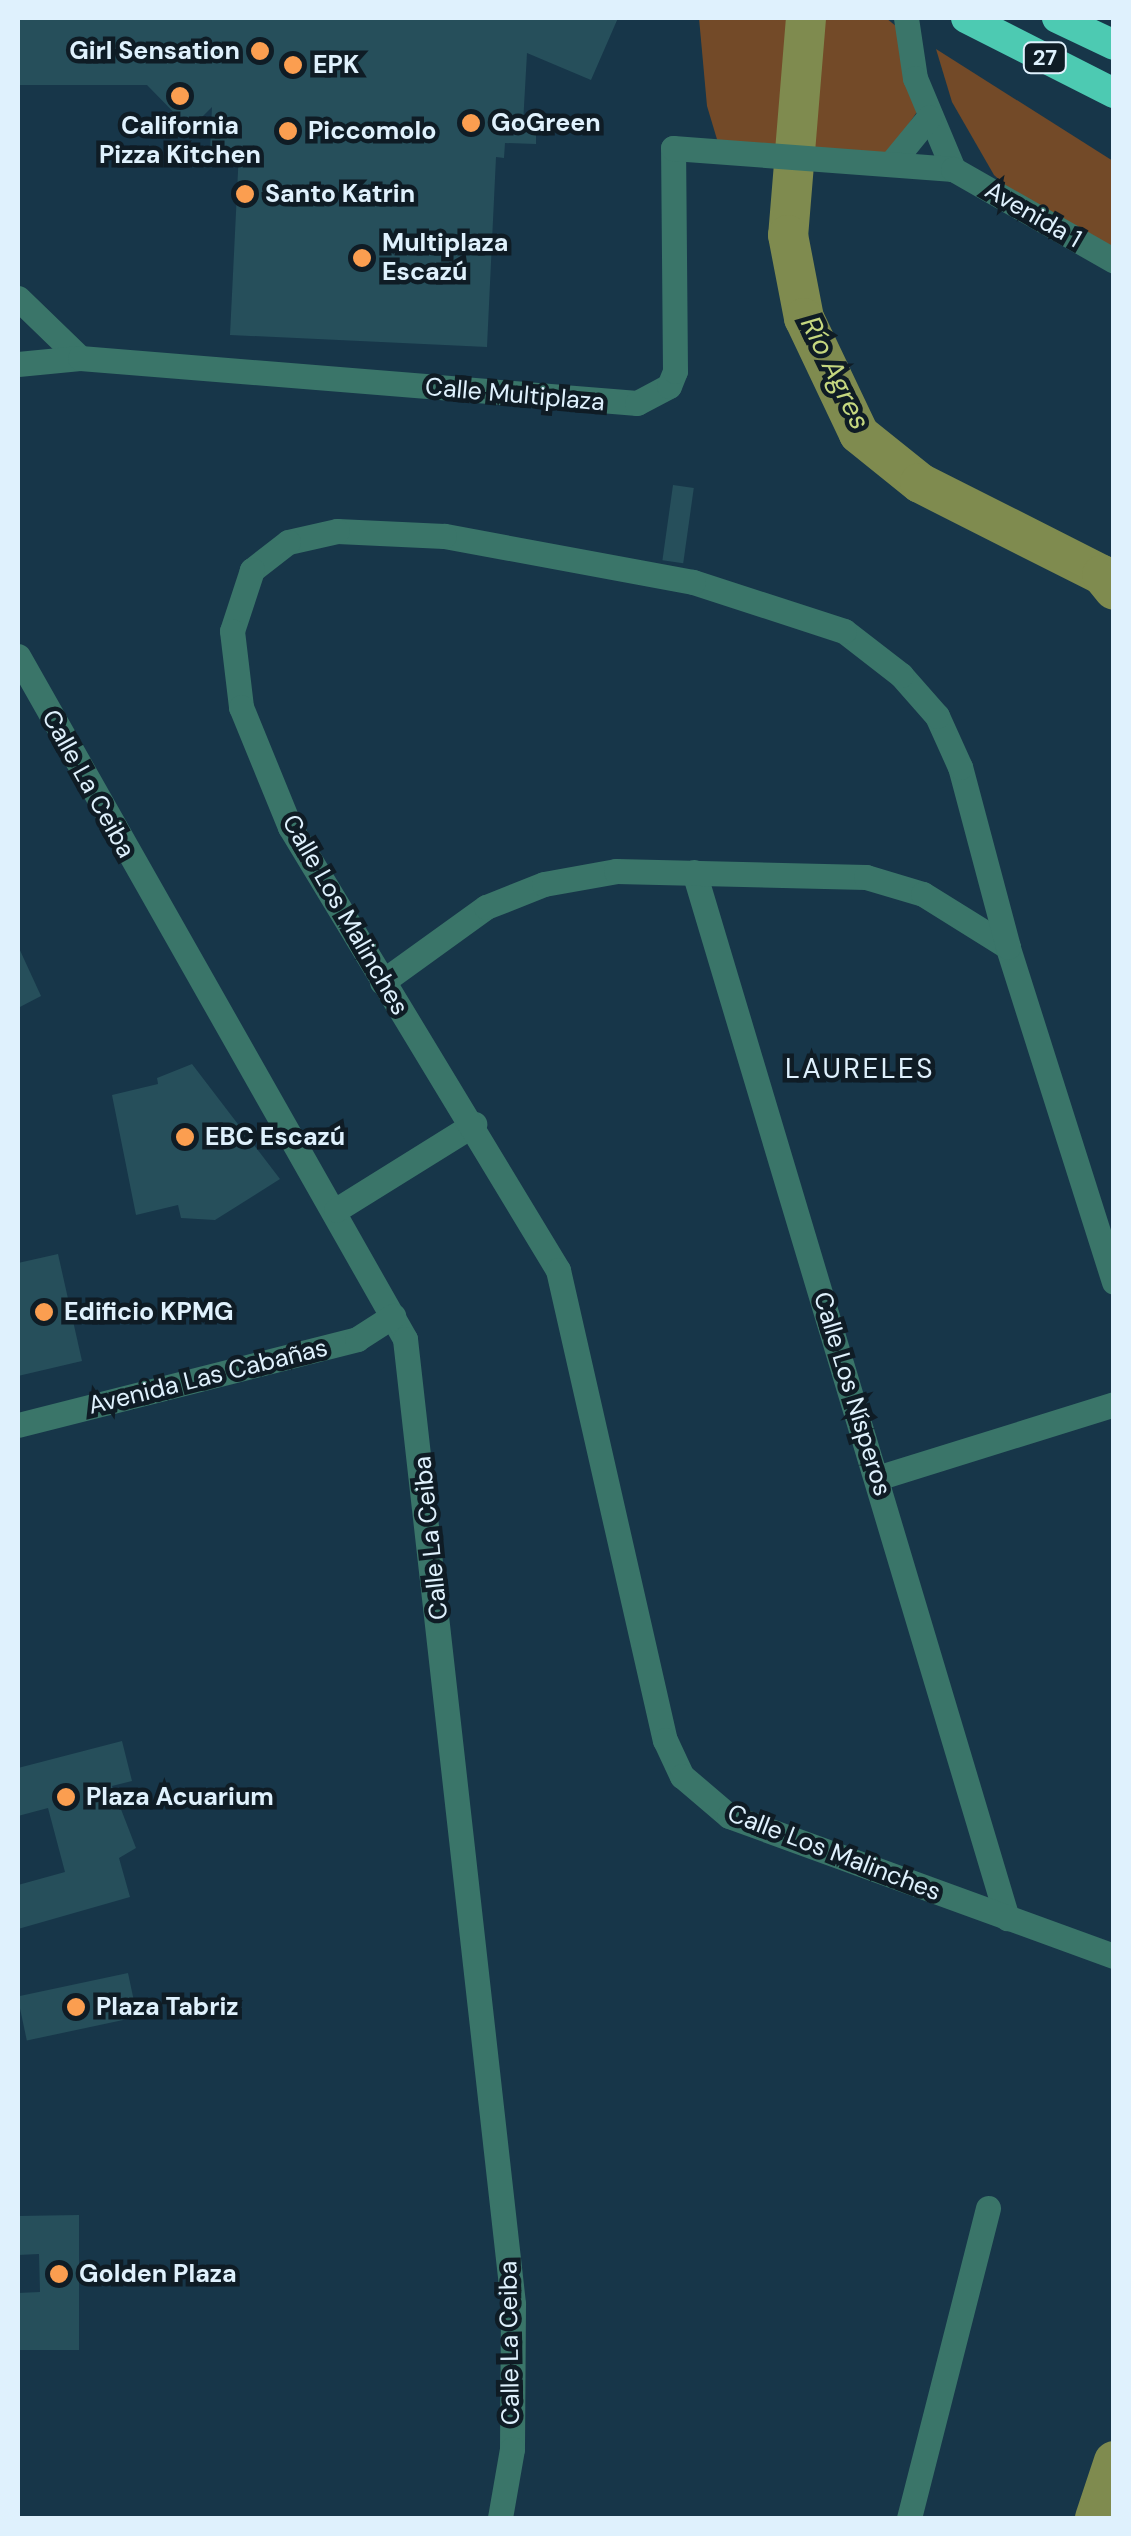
<!DOCTYPE html>
<meta charset="utf-8">
<style>
body{margin:0}
#map{position:relative;width:1131px;height:2536px;overflow:hidden;background:#173649;font-family:"DM Sans",sans-serif}
div>[style]{position:absolute}
.green>*{inset:0;background:#734a28}
.river>*{height:40px;margin:-20px;padding:0 20px;transform-origin:20px;border-radius:20px;background:#7f8b4f}
.building>*{inset:0;background:#264f5b;transform-origin:0 0}
.minor>*{height:25px;margin:-12.5px;padding:0 12.5px;transform-origin:12.5px;border-radius:12.5px;background:#3a7569}
.highway>*{height:30px;margin:-15px;padding:0 15px;transform-origin:15px;border-radius:15px;background:#4dcab2}
.dots>*{width:28px;height:28px;translate:-50% -50%;box-sizing:border-box;border:5px solid #0f1c25;border-radius:50%}
span{translate:-50% -50%;white-space:nowrap;text-align:center;line-height:1.15;-webkit-text-stroke:9px #0f1c25;paint-order:stroke}
.shield-label span{padding:2px 8px;background:#0f1c25;border:2px solid;border-radius:8px;-webkit-text-stroke-width:0}
.shield-label{font-size:22px;color:#dff1fd;font-weight:700}
.poi-label{font-size:25px;color:#dff1fd;font-weight:700}
.right{translate:-100% -50%;text-align:right}
.left{translate:0 -50%;text-align:left}
.street-label{font-size:25px;color:#dff1fd}
.water-label{font-size:28px;color:#c5d77f;font-style:italic}
.neighbourhood-label{font-size:28px;color:#dff1fd;letter-spacing:2.5px}
.frame{position:absolute;inset:0;border:20px solid #dff1fd;pointer-events:none}
</style>
<div id="map">
<div class="green">
<div style="clip-path:polygon(699px 18px,886px 18px,902px 31px,921px 106px,889px 153px,719px 146px,707px 106px)"></div>
<div style="clip-path:polygon(936px 49px,1113px 161px,1113px 255px,1036px 213px,994px 175px,952px 102px)"></div>
</div>
<div class="river">
<div style="left:806px;top:18px;width:218px;rotate:94.7deg"></div>
<div style="left:788px;top:235px;width:85px;rotate:79.1deg"></div>
<div style="left:804px;top:318px;width:128px;rotate:64.6deg"></div>
<div style="left:859px;top:434px;width:78px;rotate:38.8deg"></div>
<div style="left:920px;top:483px;width:204px;rotate:26.8deg"></div>
<div style="left:1102px;top:575px;width:19px;rotate:51deg"></div>
<div style="left:1095px;top:2518px;width:60px;rotate:-71.6deg"></div>
</div>
<div class="building">
<div style="clip-path:polygon(18px 18px,618px 18px,591px 80px,527px 53px,523px 124px,536px 125px,536px 144px,505px 143px,504px 158px,496px 157px,487px 347px,230px 335px,239px 151px,210px 150px,212px 107px,190px 129px,147px 85px,18px 85px)"></div>
<div style="left:673px;top:485px;width:21px;height:76px;rotate:8deg"></div>
<div style="clip-path:polygon(18px 946px,41px 996px,18px 1008px)"></div>
<div style="clip-path:polygon(192px 1064px,280px 1179px,215px 1220px,181px 1218px,178px 1205px,136px 1215px,112px 1095px,158px 1084px,157px 1078px)"></div>
<div style="clip-path:polygon(58px 1254px,82px 1361px,18px 1376px,18px 1263px)"></div>
<div style="clip-path:polygon(122px 1741px,132px 1781px,112px 1786px,136px 1848px,119px 1858px,130px 1897px,18px 1929px,18px 1885px,65px 1872px,48px 1808px,18px 1816px,18px 1768px)"></div>
<div style="left:128px;top:1973px;width:45px;height:113px;rotate:78deg"></div>
<div style="clip-path:polygon(79px 2215px,79px 2350px,18px 2350px,18px 2293px,40px 2292px,39px 2254px,18px 2255px,18px 2216px)"></div>
</div>
<div class="minor">
<div style="left:906px;top:18px;width:61px;rotate:81.5deg"></div>
<div style="left:915px;top:78px;width:99px;rotate:67.3deg"></div>
<div style="left:893px;top:161px;width:57px;rotate:-50.7deg"></div>
<div style="left:18px;top:298px;width:86px;rotate:44.1deg"></div>
<div style="left:18px;top:364px;width:62px;rotate:-5.5deg"></div>
<div style="left:80px;top:358px;width:559px;rotate:4.62deg"></div>
<div style="left:637px;top:403px;width:36px;rotate:-28deg"></div>
<div style="left:669px;top:386px;width:16px;rotate:-68deg"></div>
<div style="left:675px;top:371px;width:223px;rotate:-90.5deg"></div>
<div style="left:673px;top:148px;width:281px;rotate:4.3deg"></div>
<div style="left:953px;top:169px;width:185px;rotate:29.7deg"></div>
<div style="left:18px;top:656px;width:785px;rotate:60.46deg"></div>
<div style="left:405px;top:1339px;width:971px;rotate:83.61deg"></div>
<div style="left:513px;top:2304px;width:145px;rotate:90.4deg"></div>
<div style="left:512px;top:2449px;width:70px;rotate:99.9deg"></div>
<div style="left:694px;top:872px;width:1092px;rotate:73.34deg"></div>
<div style="left:382px;top:982px;width:128px;rotate:-35.8deg"></div>
<div style="left:486px;top:907px;width:62px;rotate:-21.6deg"></div>
<div style="left:544px;top:884px;width:73px;rotate:-10.2deg"></div>
<div style="left:616px;top:871px;width:250px;rotate:1.4deg"></div>
<div style="left:866px;top:877px;width:59px;rotate:16.6deg"></div>
<div style="left:923px;top:894px;width:100px;rotate:31.9deg"></div>
<div style="left:336px;top:1210px;width:163px;rotate:-31.9deg"></div>
<div style="left:1114px;top:1282px;width:351px;rotate:-107.6deg"></div>
<div style="left:1008px;top:947px;width:186px;rotate:-104.9deg"></div>
<div style="left:960px;top:767px;width:56px;rotate:-114.3deg"></div>
<div style="left:937px;top:716px;width:55px;rotate:-131.3deg"></div>
<div style="left:901px;top:675px;width:72px;rotate:-142.3deg"></div>
<div style="left:844px;top:631px;width:159px;rotate:-162deg"></div>
<div style="left:693px;top:582px;width:253px;rotate:-169.5deg"></div>
<div style="left:444px;top:536px;width:107px;rotate:-177.3deg"></div>
<div style="left:337px;top:531px;width:50px;rotate:167.3deg"></div>
<div style="left:288px;top:542px;width:46px;rotate:142.1deg"></div>
<div style="left:252px;top:570px;width:64px;rotate:108.2deg"></div>
<div style="left:232px;top:631px;width:77px;rotate:83.2deg"></div>
<div style="left:241px;top:707px;width:130px;rotate:67.8deg"></div>
<div style="left:290px;top:827px;width:518px;rotate:58.83deg"></div>
<div style="left:558px;top:1270px;width:482px;rotate:77.2deg"></div>
<div style="left:665px;top:1740px;width:40px;rotate:65deg"></div>
<div style="left:682px;top:1776px;width:62px;rotate:40.4deg"></div>
<div style="left:729px;top:1816px;width:410px;rotate:20deg"></div>
<div style="left:18px;top:1425px;width:350px;rotate:-14.2deg"></div>
<div style="left:357px;top:1339px;width:43px;rotate:-32.6deg"></div>
<div style="left:877px;top:1478px;width:248px;rotate:-17.3deg"></div>
<div style="left:909px;top:2518px;width:320px;rotate:-75.7deg"></div>
</div>
<div class="highway">
<div style="left:966px;top:18px;width:166px;rotate:26.9deg"></div>
<div style="left:1057px;top:18px;width:63px;rotate:25.3deg"></div>
</div>
<div class="dots">
<div style="left:260px;top:51px;background:#fb9e50"></div>
<div style="left:293px;top:65px;background:#fb9e50"></div>
<div style="left:180px;top:96px;background:#fb9e50"></div>
<div style="left:471px;top:123px;background:#fb9e50"></div>
<div style="left:288px;top:131px;background:#fb9e50"></div>
<div style="left:245px;top:194px;background:#fb9e50"></div>
<div style="left:362px;top:258px;background:#fb9e50"></div>
<div style="left:185px;top:1137px;background:#fb9e50"></div>
<div style="left:44px;top:1312px;background:#fb9e50"></div>
<div style="left:66px;top:1797px;background:#fb9e50"></div>
<div style="left:76px;top:2007px;background:#fb9e50"></div>
<div style="left:59px;top:2274px;background:#fb9e50"></div>
</div>
<div class="shield-label">
<span style="left:1045px;top:58px">27</span>
</div>
<div class="poi-label">
<span class="right" style="left:240px;top:51px">Girl Sensation</span>
<span class="left" style="left:313px;top:65px">EPK</span>
<span class="left" style="left:491px;top:123px">GoGreen</span>
<span style="left:180px;top:141px">California<br>Pizza Kitchen</span>
<span class="left" style="left:308px;top:131px">Piccomolo</span>
<span class="left" style="left:265px;top:194px">Santo Katrin</span>
<span class="left" style="left:382px;top:258px">Multiplaza<br>Escazú</span>
<span class="left" style="left:205px;top:1137px">EBC Escazú</span>
<span class="left" style="left:64px;top:1312px">Edificio KPMG</span>
<span class="left" style="left:86px;top:1797px">Plaza Acuarium</span>
<span class="left" style="left:96px;top:2007px">Plaza Tabriz</span>
<span class="left" style="left:79px;top:2274px">Golden Plaza</span>
</div>
<div class="street-label">
<span style="left:1033px;top:215px;rotate:30deg">Avenida 1</span>
<span style="left:515px;top:395px;rotate:5deg">Calle Multiplaza</span>
<span style="left:88px;top:784px;rotate:61deg">Calle La Ceiba</span>
<span style="left:345px;top:915px;rotate:60deg">Calle Los Malinches</span>
<span style="left:208px;top:1377px;rotate:-14deg">Avenida Las Cabañas</span>
<span style="left:852px;top:1394px;rotate:73deg">Calle Los Nísperos</span>
<span style="left:431px;top:1538px;rotate:-96deg">Calle La Ceiba</span>
<span style="left:834px;top:1853px;rotate:21deg">Calle Los Malinches</span>
<span style="left:510px;top:2343px;rotate:-91deg">Calle La Ceiba</span>
</div>
<div class="water-label">
<span style="left:835px;top:373px;rotate:64deg">Río Agres</span>
</div>
<div class="neighbourhood-label">
<span style="left:860px;top:1069px">LAURELES</span>
</div>
<div class="frame"></div>
</div>
